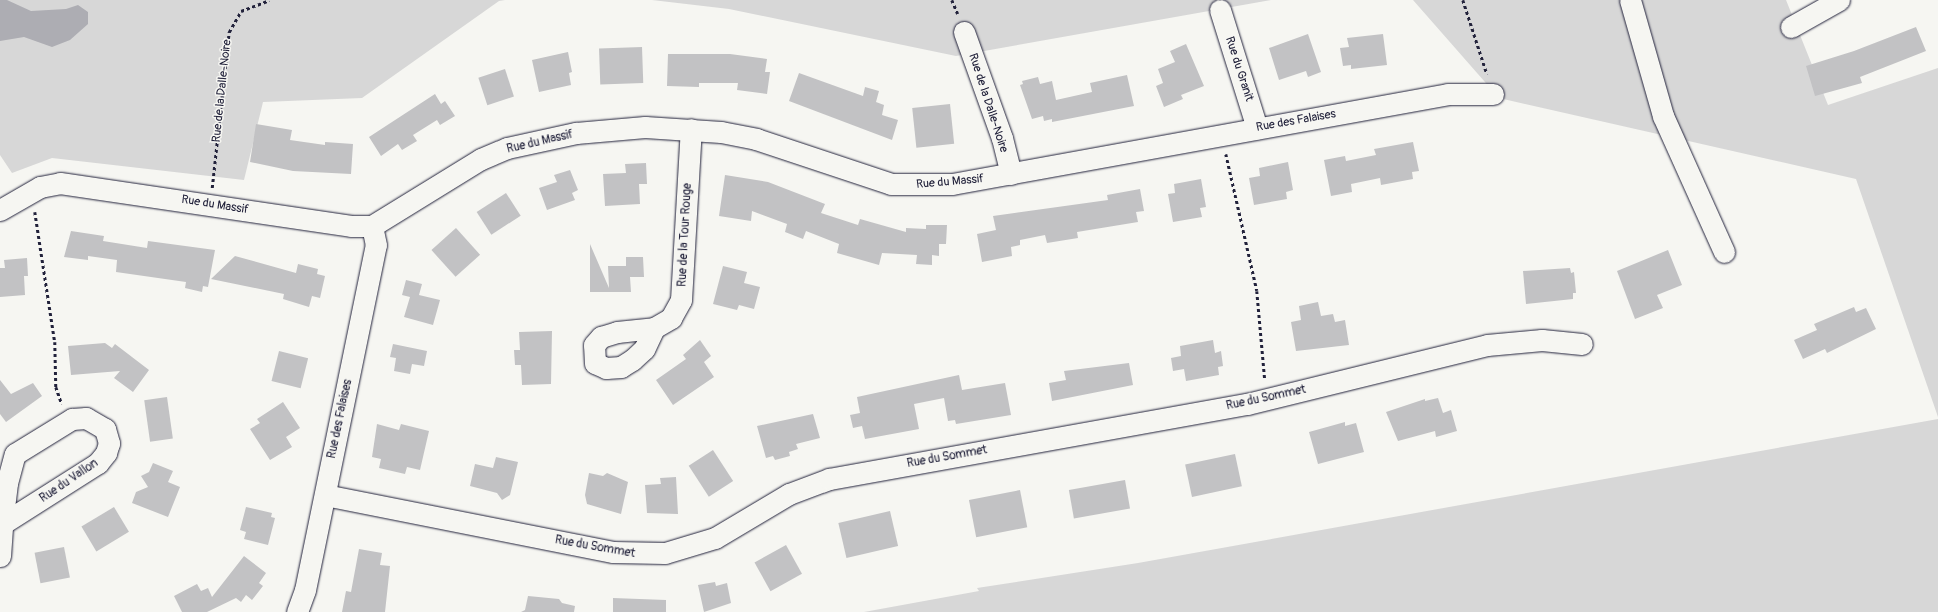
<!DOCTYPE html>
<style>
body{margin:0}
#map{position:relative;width:1938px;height:612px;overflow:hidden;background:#f6f6f2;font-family:Pangolin,sans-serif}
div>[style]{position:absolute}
.green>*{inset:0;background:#d7d7d7}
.water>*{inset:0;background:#adadb3}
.building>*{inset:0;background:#c2c2c4;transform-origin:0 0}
.path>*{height:2.5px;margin-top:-1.25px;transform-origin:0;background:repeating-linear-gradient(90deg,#22223b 0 3px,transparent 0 6px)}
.roads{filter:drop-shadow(0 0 1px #22223b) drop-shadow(0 0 1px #22223b)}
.minor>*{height:21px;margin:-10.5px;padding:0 10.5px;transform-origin:10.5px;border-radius:10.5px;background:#f6f6f2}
span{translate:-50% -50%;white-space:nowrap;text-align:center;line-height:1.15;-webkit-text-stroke:3px #f6f6f2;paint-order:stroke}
.street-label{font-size:12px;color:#22223b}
</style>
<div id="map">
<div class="green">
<div style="clip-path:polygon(0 0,505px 0,499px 1px,362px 98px,263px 102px,244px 180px,52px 158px,12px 173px,0 155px)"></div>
<div style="clip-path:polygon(652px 0,1271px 0,956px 56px,729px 9px)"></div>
<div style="clip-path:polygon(1413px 0,1786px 0,1828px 105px,1938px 68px,1938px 417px,1856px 179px,1499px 98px)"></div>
<div style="clip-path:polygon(1938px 419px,1938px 612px,864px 612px,979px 591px,977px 588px,1138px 563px)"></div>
</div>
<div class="water">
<div style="clip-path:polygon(0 0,7px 0,31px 11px,66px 9px,78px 5px,88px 12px,88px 24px,70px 40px,52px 47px,24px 37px,0 41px)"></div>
</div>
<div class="building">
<div style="clip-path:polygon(1916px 27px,1926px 51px,1860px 77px,1862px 83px,1815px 96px,1806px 66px,1854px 51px)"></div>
<div style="clip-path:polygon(1308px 34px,1321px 72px,1308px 77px,1306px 71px,1279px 80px,1269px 48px)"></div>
<div style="clip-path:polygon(1383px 34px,1387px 65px,1351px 69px,1351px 65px,1343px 66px,1340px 48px,1349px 47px,1347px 38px)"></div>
<div style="clip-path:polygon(1186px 44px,1204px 86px,1181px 95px,1183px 99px,1164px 107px,1156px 86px,1163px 83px,1158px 69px,1175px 62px,1170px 51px)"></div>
<div style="left:642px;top:47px;width:36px;height:43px;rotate:88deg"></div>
<div style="clip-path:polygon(568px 52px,572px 72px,569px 73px,571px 85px,539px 92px,532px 60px)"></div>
<div style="clip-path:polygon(668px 54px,730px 54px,767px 59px,765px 72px,770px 72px,767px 94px,737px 90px,738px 83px,699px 83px,699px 87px,667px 86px)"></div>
<div style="left:505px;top:69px;width:29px;height:28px;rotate:72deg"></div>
<div style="clip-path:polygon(799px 73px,863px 96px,865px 87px,879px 91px,876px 102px,884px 105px,882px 115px,898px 120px,892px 140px,789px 101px)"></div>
<div style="clip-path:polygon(1127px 75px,1134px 106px,1052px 122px,1052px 119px,1044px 121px,1043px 116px,1032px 119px,1020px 85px,1023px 84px,1022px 81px,1038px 77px,1040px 84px,1052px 81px,1056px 100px,1092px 92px,1090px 83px)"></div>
<div style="clip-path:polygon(435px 94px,441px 104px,445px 101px,455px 116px,440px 125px,437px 120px,413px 135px,417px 141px,402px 150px,398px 144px,381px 156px,369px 137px)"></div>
<div style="left:950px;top:104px;width:40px;height:38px;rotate:84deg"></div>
<div style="clip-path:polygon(256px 124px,292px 130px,290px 140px,325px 145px,325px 142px,353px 144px,351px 174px,293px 171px,250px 162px)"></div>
<div style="clip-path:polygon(1413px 142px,1419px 171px,1412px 172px,1413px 179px,1381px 185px,1380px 178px,1351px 184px,1352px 192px,1331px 196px,1324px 160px,1345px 156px,1346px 161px,1376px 155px,1374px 149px)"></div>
<div style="clip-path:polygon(1288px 162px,1293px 190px,1286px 192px,1287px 199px,1254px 205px,1249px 178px,1260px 176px,1259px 168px)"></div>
<div style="clip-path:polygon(646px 163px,647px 184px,639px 184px,640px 204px,605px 206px,603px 174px,626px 173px,625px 164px)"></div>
<div style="clip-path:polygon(570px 170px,578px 190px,572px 193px,575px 200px,547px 210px,539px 188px,557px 182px,554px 175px)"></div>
<div style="clip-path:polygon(725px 175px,768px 182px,825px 204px,821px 213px,858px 225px,860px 219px,906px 232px,906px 228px,926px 229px,926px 225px,947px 225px,946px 244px,939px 244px,939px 256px,932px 255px,932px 265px,916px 264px,917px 255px,882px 253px,879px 265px,837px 253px,839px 244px,806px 231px,803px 239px,785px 232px,787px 224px,752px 211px,751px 221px,719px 216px)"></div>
<div style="clip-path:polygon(1201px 179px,1206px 207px,1200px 208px,1202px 217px,1173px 222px,1168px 194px,1175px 193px,1174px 184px)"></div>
<div style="clip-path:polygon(1140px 189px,1144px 211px,1136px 212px,1138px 222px,1077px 232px,1078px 238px,1047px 243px,1045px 235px,1020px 240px,1020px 245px,1011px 247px,1012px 256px,982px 262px,977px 234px,996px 230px,993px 216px,1108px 200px,1107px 195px)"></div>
<div style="left:506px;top:193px;width:27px;height:35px;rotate:57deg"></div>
<div style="left:456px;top:228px;width:36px;height:33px;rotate:48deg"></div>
<div style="clip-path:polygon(71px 231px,104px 236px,103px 241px,147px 248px,148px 241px,215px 250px,208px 287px,203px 286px,202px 292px,185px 288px,186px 282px,116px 272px,117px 260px,88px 256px,88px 260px,64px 257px)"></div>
<div style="clip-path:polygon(590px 244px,609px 288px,608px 266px,626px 266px,626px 257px,643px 257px,644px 277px,630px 277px,631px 292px,590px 292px)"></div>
<div style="clip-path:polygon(1668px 250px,1682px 285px,1657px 295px,1663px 308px,1635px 319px,1617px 271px)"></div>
<div style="clip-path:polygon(235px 256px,296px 273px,298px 264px,318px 269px,317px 274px,325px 276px,320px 298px,312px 296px,309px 307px,283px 299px,284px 294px,211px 279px)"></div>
<div style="clip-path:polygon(27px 258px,28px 276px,24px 276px,25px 295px,0 297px,0 268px,5px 268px,4px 260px)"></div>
<div style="clip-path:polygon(723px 266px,747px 272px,744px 283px,760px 287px,754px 309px,739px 305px,737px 310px,713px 304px)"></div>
<div style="clip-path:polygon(1570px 268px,1571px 273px,1574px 272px,1576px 293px,1573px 293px,1573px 299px,1526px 304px,1523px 271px)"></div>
<div style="clip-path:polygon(406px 280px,422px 284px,419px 295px,440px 300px,433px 325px,404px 317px,410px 297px,402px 295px)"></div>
<div style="clip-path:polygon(1318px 302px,1321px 316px,1333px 314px,1335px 322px,1345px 320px,1349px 345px,1296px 351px,1291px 322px,1301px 320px,1299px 306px)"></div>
<div style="clip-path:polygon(1854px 307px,1856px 312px,1866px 308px,1876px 329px,1827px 353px,1825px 349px,1803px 359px,1794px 340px,1817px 330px,1814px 324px)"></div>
<div style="clip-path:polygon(552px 331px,551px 384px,522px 385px,521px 365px,515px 365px,514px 350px,520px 350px,519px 332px)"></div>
<div style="clip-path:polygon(700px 340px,711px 356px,704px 362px,714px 377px,673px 405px,656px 380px,686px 359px,683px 355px)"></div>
<div style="clip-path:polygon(1213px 340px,1215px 353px,1221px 351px,1223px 366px,1218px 367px,1219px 375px,1186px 381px,1184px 369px,1173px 371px,1171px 358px,1181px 356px,1180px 346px)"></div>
<div style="clip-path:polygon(105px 343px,112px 348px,115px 344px,149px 370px,133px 392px,114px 378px,120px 371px,71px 375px,68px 346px)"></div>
<div style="clip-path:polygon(393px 344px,427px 351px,424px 366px,412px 364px,410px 374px,394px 371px,396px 358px,390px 357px)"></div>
<div style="left:279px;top:351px;width:30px;height:31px;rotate:14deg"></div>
<div style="clip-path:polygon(1129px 363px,1133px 385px,1052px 401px,1049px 383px,1066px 380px,1064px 371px)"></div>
<div style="clip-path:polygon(959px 375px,962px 390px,1005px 383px,1011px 415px,956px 424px,955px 420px,948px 421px,944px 398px,914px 404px,919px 429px,865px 439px,862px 426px,853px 428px,850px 415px,860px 413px,857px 397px)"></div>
<div style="clip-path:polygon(0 380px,11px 394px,33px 383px,42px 396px,6px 422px,0 414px)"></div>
<div style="left:167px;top:397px;width:42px;height:23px;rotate:82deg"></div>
<div style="clip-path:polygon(1438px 398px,1443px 413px,1451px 410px,1457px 431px,1436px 437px,1435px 431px,1398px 441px,1386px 412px,1425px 399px,1425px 401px)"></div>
<div style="clip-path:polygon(283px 402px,300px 428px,286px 437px,292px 447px,270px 460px,250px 429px,260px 423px,257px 419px)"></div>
<div style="clip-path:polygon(813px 414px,820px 438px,796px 444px,798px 449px,789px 452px,790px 456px,775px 460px,773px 456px,766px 458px,757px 426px)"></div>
<div style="clip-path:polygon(1345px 422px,1345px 426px,1356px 423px,1364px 452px,1318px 464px,1309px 432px)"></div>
<div style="clip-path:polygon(377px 424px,399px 430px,401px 424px,429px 431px,420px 470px,407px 467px,405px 474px,379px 468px,381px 459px,372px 457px)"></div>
<div style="left:713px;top:450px;width:37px;height:29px;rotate:57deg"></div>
<div style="left:1235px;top:454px;width:33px;height:51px;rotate:78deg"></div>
<div style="clip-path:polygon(496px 457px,518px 462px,510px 495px,502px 500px,497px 493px,470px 486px,475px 464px,493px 468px)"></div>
<div style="clip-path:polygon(153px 463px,173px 471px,168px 482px,180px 487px,168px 517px,132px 503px,136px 492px,148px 487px,141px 476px,149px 472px)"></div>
<div style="clip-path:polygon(589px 473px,603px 476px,607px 473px,628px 482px,621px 514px,587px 504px,585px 495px)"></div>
<div style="clip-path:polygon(676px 477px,678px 514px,647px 513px,645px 485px,661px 484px,660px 478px)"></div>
<div style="left:1125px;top:480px;width:29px;height:57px;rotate:80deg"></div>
<div style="left:1020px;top:490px;width:38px;height:52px;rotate:79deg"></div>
<div style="left:114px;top:507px;width:29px;height:38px;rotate:59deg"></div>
<div style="clip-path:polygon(246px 507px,272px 513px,271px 517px,275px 518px,268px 545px,244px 539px,246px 532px,240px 530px)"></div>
<div style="left:890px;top:511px;width:36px;height:53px;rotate:77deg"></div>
<div style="left:786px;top:545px;width:33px;height:36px;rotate:61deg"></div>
<div style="left:64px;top:547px;width:31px;height:30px;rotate:79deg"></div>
<div style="clip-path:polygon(359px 549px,382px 553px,380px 565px,390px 566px,385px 612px,342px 612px,346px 591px,351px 592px)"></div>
<div style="clip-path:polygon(244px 556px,266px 573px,259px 583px,263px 586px,252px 600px,246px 595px,241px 602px,236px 598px,207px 612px,182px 612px,174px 596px,197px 584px,201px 591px,208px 588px,212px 597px)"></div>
<div style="clip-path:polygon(715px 582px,716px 586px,727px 583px,731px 603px,704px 612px,698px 585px)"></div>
<div style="clip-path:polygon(528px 596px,559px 599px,562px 603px,575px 606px,574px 612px,521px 612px,525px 610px)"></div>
<div style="clip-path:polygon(613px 598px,666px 600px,666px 612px,613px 612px)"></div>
</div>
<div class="path">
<div style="left:952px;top:0;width:15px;rotate:67deg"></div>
<div style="left:1463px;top:0;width:78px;rotate:72deg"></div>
<div style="left:1226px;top:154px;width:140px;rotate:77.2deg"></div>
<div style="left:1257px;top:291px;width:90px;rotate:84.9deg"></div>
<div style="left:212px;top:188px;width:157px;rotate:-83.8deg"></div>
<div style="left:229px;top:32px;width:24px;rotate:-60deg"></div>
<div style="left:241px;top:11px;width:30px;rotate:-21deg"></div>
<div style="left:35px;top:212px;width:132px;rotate:81.3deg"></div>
<div style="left:55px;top:342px;width:45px;rotate:88.7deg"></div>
<div style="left:56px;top:387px;width:18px;rotate:71deg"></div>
</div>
<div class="roads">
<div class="minor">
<div style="left:1630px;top:0;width:121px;rotate:74.1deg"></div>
<div style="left:1663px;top:116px;width:149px;rotate:65.8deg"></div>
<div style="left:1220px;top:10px;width:124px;rotate:72.6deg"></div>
<div style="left:1791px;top:27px;width:55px;rotate:-29.4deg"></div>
<div style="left:964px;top:32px;width:113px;rotate:70.3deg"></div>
<div style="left:1002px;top:138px;width:37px;rotate:76deg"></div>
<div style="left:0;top:210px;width:46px;rotate:-29.9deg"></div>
<div style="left:40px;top:187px;width:20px;rotate:-11deg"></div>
<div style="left:60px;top:183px;width:294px;rotate:8.4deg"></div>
<div style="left:351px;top:226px;width:21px"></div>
<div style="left:372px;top:226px;width:128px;rotate:-31.6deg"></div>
<div style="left:481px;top:159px;width:28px;rotate:-23deg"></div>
<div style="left:507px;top:148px;width:71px;rotate:-12.3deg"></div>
<div style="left:576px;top:133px;width:69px;rotate:-5deg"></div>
<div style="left:645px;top:127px;width:76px;rotate:3.8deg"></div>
<div style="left:721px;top:132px;width:36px;rotate:11deg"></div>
<div style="left:756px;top:139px;width:142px;rotate:18.4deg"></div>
<div style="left:891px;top:184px;width:61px"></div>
<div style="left:952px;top:184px;width:504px;rotate:-10.28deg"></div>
<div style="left:1448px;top:94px;width:45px"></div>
<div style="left:654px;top:328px;width:20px;rotate:-30deg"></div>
<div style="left:671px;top:318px;width:21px;rotate:-61deg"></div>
<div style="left:681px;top:300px;width:171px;rotate:-86.7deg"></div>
<div style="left:654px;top:328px;width:23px;rotate:115deg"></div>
<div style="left:644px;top:349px;width:16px;rotate:137deg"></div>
<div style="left:632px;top:360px;width:13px;rotate:148deg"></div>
<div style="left:621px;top:367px;width:15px;rotate:176deg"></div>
<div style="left:606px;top:368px;width:12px;rotate:-156deg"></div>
<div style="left:595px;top:363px;width:18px;rotate:-93deg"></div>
<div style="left:594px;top:345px;width:11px;rotate:-49deg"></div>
<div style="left:601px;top:337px;width:17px;rotate:-17deg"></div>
<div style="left:617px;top:332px;width:37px;rotate:-6deg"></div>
<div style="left:325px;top:495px;width:294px;rotate:11.2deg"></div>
<div style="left:613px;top:552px;width:52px;rotate:1.1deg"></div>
<div style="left:665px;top:553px;width:52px;rotate:-16.7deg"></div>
<div style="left:715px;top:538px;width:86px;rotate:-30.7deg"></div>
<div style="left:789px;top:494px;width:43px;rotate:-20.6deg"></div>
<div style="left:829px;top:479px;width:425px;rotate:-10.2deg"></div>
<div style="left:1247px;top:404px;width:247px;rotate:-13.8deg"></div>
<div style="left:1487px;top:345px;width:55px;rotate:-5.2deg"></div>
<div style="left:1542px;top:340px;width:40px;rotate:5.7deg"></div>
<div style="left:0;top:556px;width:32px;rotate:-86deg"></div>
<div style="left:2px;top:524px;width:41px;rotate:-83deg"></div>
<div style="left:7px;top:483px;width:30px;rotate:-75deg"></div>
<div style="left:15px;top:454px;width:67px;rotate:-31.6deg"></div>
<div style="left:72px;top:419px;width:14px;rotate:-4deg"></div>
<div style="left:86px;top:418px;width:22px;rotate:30deg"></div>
<div style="left:105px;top:429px;width:15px;rotate:74deg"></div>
<div style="left:109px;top:443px;width:10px;rotate:107deg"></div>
<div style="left:106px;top:453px;width:13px;rotate:129deg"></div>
<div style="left:98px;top:463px;width:114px;rotate:147.6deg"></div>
<div style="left:297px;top:612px;width:23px;rotate:-70deg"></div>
<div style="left:305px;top:590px;width:352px;rotate:-78.4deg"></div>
<div style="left:376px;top:245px;width:19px;rotate:-102deg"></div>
</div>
</div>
<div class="street-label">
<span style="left:1239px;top:69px;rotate:72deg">Rue du Granit</span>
<span style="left:222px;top:91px;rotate:-84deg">Rue de la Dalle-Noire</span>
<span style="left:988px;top:103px;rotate:72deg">Rue de la Dalle-Noire</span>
<span style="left:1296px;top:121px;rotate:-10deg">Rue des Falaises</span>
<span style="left:540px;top:142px;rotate:-13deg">Rue du Massif</span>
<span style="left:950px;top:182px;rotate:-5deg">Rue du Massif</span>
<span style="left:215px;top:205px;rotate:9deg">Rue du Massif</span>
<span style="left:685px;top:235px;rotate:-87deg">Rue de la Tour Rouge</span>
<span style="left:1266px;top:398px;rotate:-12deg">Rue du Sommet</span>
<span style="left:340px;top:419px;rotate:-78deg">Rue des Falaises</span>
<span style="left:947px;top:457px;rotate:-10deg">Rue du Sommet</span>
<span style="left:69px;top:481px;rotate:-34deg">Rue du Vallon</span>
<span style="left:595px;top:547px;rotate:10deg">Rue du Sommet</span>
</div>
</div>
